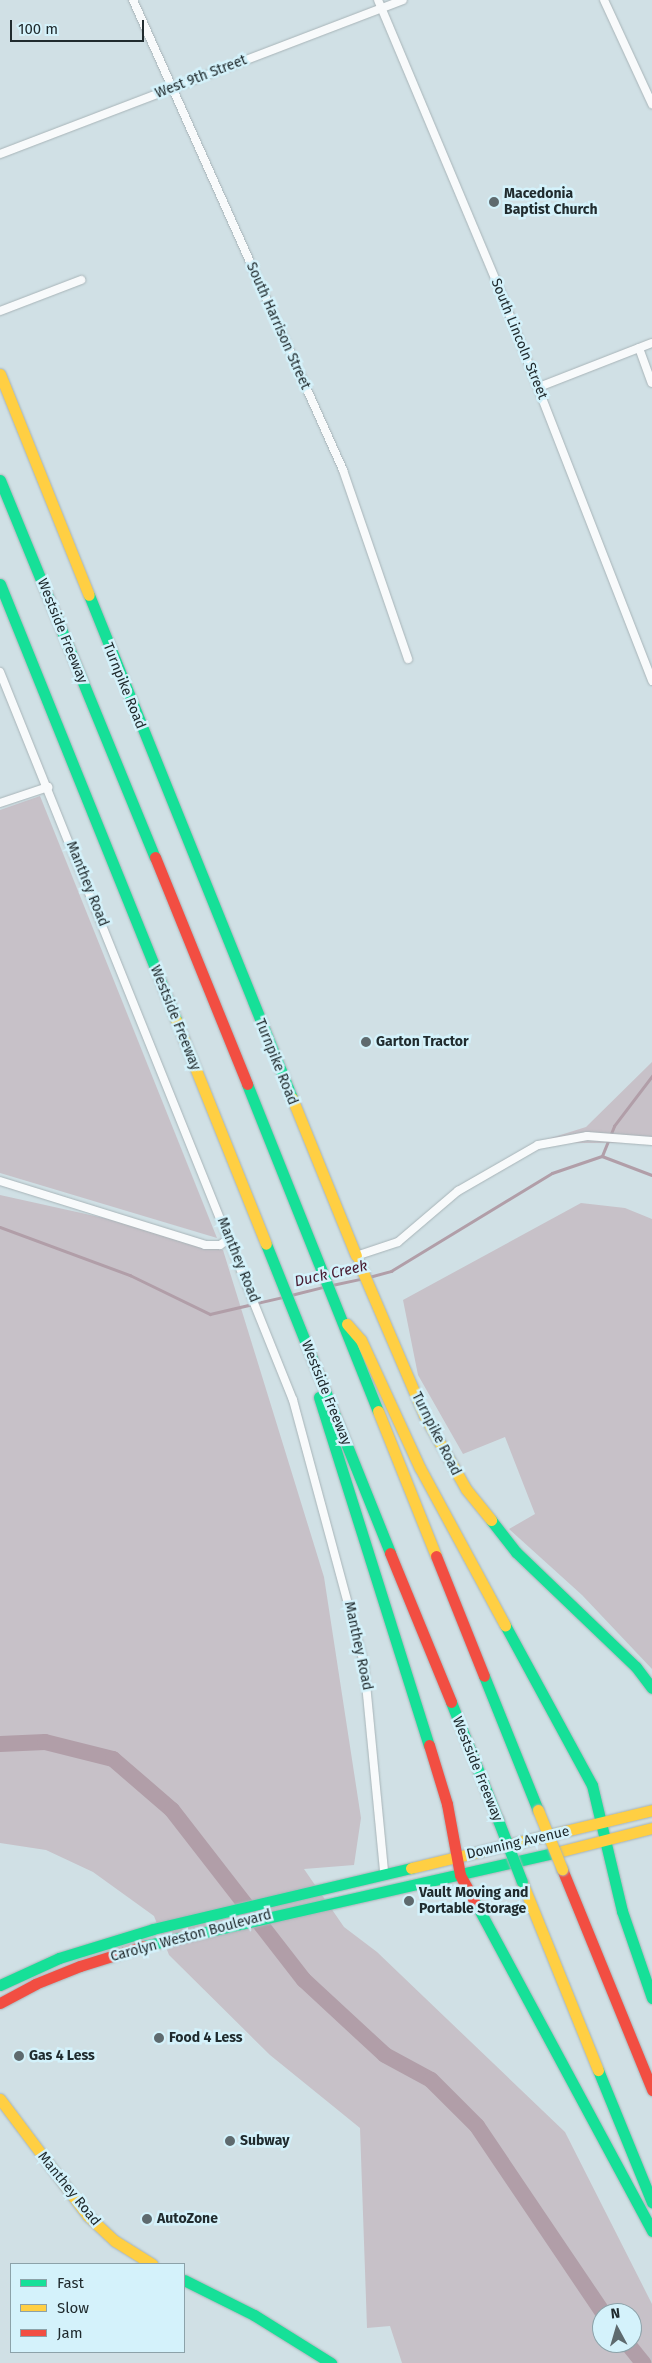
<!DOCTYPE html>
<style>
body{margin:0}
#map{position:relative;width:652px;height:2363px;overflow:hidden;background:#d0e0e5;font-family:"Fira Sans",sans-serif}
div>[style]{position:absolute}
.green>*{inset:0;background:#c7c1c8}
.stream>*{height:2.5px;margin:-1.25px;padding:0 1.25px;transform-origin:1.25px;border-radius:1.25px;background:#b19ea8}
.river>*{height:16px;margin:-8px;padding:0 8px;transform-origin:8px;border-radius:8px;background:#b19ea8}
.roads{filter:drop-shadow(0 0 1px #a8b4b8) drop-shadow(0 0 1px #a8b4b8)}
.street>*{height:8px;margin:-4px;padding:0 4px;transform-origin:4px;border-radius:4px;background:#f8fafb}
.fast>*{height:11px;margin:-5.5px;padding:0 5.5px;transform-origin:5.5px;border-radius:5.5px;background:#16e098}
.slow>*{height:11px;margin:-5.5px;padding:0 5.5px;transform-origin:5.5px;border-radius:5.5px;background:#ffcf43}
.jam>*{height:11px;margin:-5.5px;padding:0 5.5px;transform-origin:5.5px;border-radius:5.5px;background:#f24e42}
.bridges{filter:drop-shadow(0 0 1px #a8b4b8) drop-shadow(0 0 1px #a8b4b8)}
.fast-bridge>*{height:11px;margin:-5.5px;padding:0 5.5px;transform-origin:5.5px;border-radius:5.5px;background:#16e098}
.slow-bridge>*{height:11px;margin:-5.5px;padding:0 5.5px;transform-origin:5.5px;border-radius:5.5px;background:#ffcf43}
.dots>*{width:14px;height:14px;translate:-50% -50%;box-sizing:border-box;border:2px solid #d4f2fb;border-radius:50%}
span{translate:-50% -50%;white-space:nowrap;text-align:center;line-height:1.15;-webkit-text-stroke:5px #d4f2fb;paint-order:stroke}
.street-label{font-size:14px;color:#202b2e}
.poi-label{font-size:14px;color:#202b2e;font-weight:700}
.left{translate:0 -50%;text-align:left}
.water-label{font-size:15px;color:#47192f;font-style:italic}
.legend{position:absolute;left:10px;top:2263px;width:175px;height:90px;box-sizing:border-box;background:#d4f2fb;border:1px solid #8ca2a9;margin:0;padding:6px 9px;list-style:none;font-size:15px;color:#202b2e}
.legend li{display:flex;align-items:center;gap:10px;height:25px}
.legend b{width:25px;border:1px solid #8ca2a9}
.north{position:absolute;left:592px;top:2303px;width:50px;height:50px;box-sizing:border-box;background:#d4f2fb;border:1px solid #8ca2a9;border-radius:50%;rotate:354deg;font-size:14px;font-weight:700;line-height:20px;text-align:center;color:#202b2e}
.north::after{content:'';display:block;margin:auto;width:18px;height:22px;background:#5e6a6e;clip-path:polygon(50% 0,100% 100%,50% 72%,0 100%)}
.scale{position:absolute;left:10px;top:20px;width:134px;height:22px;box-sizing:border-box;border:2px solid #202b2e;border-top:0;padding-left:6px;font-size:15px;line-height:18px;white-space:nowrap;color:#202b2e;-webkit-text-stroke:4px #d4f2fb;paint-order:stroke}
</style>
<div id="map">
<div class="green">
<div style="clip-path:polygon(40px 796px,217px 1238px,0 1173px,0 810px)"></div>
<div style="clip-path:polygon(652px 1062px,652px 1143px,535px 1143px,586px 1127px)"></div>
<div style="clip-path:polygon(evenodd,0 1195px,131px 1224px,223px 1250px,324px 1577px,361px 1818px,354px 1865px,304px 1869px,344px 1927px,377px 1952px,565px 2132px,652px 2304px,652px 2363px,402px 2363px,390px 2326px,367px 2328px,360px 2128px,270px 2055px,169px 1955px,154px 1916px,93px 1872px,46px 1850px,0 1843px,0 1195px,602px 2313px,632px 2313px,632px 2343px,602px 2343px,602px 2313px)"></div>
<div style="clip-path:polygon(581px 1203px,625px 1208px,652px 1219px,652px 1669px,582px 1595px,509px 1529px,535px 1514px,505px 1437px,463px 1454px,418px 1375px,403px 1300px)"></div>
</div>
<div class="stream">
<div style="left:602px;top:1156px;width:32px;rotate:-68deg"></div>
<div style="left:614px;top:1126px;width:63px;rotate:-52.8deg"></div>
<div style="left:0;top:1227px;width:139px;rotate:20.3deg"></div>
<div style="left:130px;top:1275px;width:89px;rotate:26deg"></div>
<div style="left:210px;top:1314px;width:75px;rotate:-13.1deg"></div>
<div style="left:369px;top:1277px;width:23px;rotate:-15deg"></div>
<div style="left:391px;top:1271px;width:188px;rotate:-31.3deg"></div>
<div style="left:552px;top:1173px;width:53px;rotate:-18.8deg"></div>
<div style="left:602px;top:1156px;width:53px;rotate:20.8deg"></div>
<div style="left:332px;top:1285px;width:30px;rotate:-12deg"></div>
<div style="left:291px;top:1295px;width:34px;rotate:-14deg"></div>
</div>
<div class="river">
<div style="left:0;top:1744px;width:45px;rotate:-2.5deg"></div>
<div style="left:45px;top:1742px;width:70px;rotate:14deg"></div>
<div style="left:113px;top:1759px;width:78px;rotate:40.8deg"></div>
<div style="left:172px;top:1810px;width:215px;rotate:52.2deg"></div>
<div style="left:304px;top:1980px;width:110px;rotate:42.8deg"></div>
<div style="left:385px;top:2055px;width:52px;rotate:28.5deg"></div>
<div style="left:431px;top:2080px;width:65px;rotate:45deg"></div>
<div style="left:477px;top:2126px;width:225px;rotate:56deg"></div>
<div style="left:627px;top:2343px;width:26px;rotate:51deg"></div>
</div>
<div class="roads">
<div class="street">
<div style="left:133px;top:0;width:515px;rotate:65.92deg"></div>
<div style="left:343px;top:470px;width:200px;rotate:71deg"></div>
<div style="left:378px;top:0;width:323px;rotate:67.2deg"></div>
<div style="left:503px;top:298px;width:411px;rotate:68.7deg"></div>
<div style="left:604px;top:0;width:115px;rotate:65.2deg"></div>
<div style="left:0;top:154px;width:431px;rotate:-20.9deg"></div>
<div style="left:0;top:311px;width:87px;rotate:-20.9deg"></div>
<div style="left:639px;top:348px;width:37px;rotate:70deg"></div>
<div style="left:539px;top:387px;width:121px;rotate:-21.3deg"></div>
<div style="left:0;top:672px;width:785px;rotate:68.08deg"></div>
<div style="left:293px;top:1400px;width:272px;rotate:74.9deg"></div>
<div style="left:364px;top:1663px;width:210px;rotate:84.5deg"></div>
<div style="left:0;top:803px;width:51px;rotate:-18.4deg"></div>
<div style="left:0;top:1181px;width:215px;rotate:17.3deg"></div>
<div style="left:205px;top:1245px;width:15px"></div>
<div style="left:220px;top:1245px;width:12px;rotate:-35deg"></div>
<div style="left:357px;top:1258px;width:2px;rotate:-117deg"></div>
<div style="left:356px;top:1256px;width:44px;rotate:-18.4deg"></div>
<div style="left:398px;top:1242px;width:79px;rotate:-40.4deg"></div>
<div style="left:458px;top:1191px;width:92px;rotate:-29.9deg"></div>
<div style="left:538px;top:1145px;width:50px;rotate:-10.4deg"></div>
<div style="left:587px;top:1136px;width:65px;rotate:4.4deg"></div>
</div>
<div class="fast">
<div style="left:0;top:480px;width:408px;rotate:67.7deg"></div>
<div style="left:0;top:584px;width:470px;rotate:68deg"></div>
<div style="left:89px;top:595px;width:542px;rotate:68.02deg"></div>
<div style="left:247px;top:1084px;width:352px;rotate:68.2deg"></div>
<div style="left:266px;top:1244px;width:333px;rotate:68.1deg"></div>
<div style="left:319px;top:1397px;width:365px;rotate:72.5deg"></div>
<div style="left:491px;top:1520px;width:41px;rotate:52deg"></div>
<div style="left:516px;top:1552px;width:166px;rotate:43.8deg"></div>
<div style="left:636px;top:1667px;width:26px;rotate:53deg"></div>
<div style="left:505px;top:1625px;width:182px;rotate:61.5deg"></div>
<div style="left:592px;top:1785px;width:130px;rotate:76.6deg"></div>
<div style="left:622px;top:1911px;width:92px;rotate:71deg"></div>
<div style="left:484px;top:1676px;width:144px;rotate:68.1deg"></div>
<div style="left:451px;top:1702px;width:127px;rotate:68.3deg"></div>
<div style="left:474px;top:1900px;width:376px;rotate:61.7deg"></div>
<div style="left:144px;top:1946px;width:425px;rotate:-12.8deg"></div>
<div style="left:0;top:1985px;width:65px;rotate:-24.6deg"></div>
<div style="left:59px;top:1958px;width:98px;rotate:-17.1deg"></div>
<div style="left:153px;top:1929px;width:265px;rotate:-13.3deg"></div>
<div style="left:598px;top:2070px;width:143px;rotate:67.8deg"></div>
<div style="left:184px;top:2280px;width:78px;rotate:26.6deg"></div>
<div style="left:254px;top:2315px;width:91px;rotate:31.9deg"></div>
</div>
<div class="slow">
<div style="left:0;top:374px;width:238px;rotate:68.1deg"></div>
<div style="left:176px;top:1020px;width:241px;rotate:68.1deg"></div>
<div style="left:292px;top:1098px;width:170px;rotate:67.9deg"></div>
<div style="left:359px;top:1263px;width:165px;rotate:66.8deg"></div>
<div style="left:424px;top:1415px;width:85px;rotate:60.4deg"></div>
<div style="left:466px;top:1489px;width:40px;rotate:51deg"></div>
<div style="left:347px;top:1324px;width:21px;rotate:49deg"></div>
<div style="left:361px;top:1340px;width:141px;rotate:65.3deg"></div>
<div style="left:420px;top:1468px;width:179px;rotate:61.6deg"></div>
<div style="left:378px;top:1411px;width:156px;rotate:68.2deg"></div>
<div style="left:558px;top:1852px;width:97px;rotate:-14.3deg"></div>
<div style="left:411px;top:1868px;width:248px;rotate:-13.5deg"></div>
<div style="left:522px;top:1882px;width:203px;rotate:68deg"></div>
<div style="left:0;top:2099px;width:146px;rotate:53.1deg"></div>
<div style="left:88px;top:2216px;width:37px;rotate:43deg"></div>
<div style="left:115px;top:2241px;width:44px;rotate:31.9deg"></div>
</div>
<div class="jam">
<div style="left:155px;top:857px;width:245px;rotate:67.9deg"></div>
<div style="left:390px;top:1553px;width:161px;rotate:67.7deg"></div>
<div style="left:436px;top:1556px;width:129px;rotate:68.2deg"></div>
<div style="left:429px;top:1745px;width:62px;rotate:73deg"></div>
<div style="left:447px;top:1804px;width:72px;rotate:79.6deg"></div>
<div style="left:460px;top:1875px;width:29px;rotate:61deg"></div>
<div style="left:562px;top:1869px;width:239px;rotate:67.8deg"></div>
<div style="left:0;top:2003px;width:40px;rotate:-28deg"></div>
<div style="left:35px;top:1984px;width:48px;rotate:-21.8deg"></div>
<div style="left:80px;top:1966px;width:67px;rotate:-17.4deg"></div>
</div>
</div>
<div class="bridges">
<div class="fast-bridge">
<div style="left:498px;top:1820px;width:66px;rotate:68.8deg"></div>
</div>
<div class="slow-bridge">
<div style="left:538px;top:1810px;width:64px;rotate:67.9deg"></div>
</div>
</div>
<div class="dots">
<div style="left:494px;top:202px;background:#5e6a6e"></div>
<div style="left:366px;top:1042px;background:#5e6a6e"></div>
<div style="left:409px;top:1901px;background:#5e6a6e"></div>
<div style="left:159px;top:2038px;background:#5e6a6e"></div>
<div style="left:19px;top:2056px;background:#5e6a6e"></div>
<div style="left:230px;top:2141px;background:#5e6a6e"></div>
<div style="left:147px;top:2219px;background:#5e6a6e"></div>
</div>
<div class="street-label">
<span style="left:201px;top:77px;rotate:-21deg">West 9th Street</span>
<span style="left:278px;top:326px;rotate:66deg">South Harrison Street</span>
<span style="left:519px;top:339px;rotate:68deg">South Lincoln Street</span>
<span style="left:62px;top:631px;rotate:68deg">Westside Freeway</span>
<span style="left:124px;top:686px;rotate:68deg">Turnpike Road</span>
<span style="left:87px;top:884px;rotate:68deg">Manthey Road</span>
<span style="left:175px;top:1018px;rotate:68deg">Westside Freeway</span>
<span style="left:276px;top:1062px;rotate:68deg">Turnpike Road</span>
<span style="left:238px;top:1260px;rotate:68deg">Manthey Road</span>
<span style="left:326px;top:1393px;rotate:68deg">Westside Freeway</span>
<span style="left:436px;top:1434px;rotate:63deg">Turnpike Road</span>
<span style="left:358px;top:1646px;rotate:78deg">Manthey Road</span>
<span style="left:477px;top:1769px;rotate:68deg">Westside Freeway</span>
<span style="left:518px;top:1843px;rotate:-13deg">Downing Avenue</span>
<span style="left:191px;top:1936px;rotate:-15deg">Carolyn Weston Boulevard</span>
<span style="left:69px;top:2189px;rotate:51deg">Manthey Road</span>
</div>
<div class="poi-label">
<span class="left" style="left:504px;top:202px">Macedonia<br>Baptist Church</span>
<span class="left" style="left:376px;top:1042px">Garton Tractor</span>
<span class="left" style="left:419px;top:1901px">Vault Moving and<br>Portable Storage</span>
<span class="left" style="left:169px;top:2038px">Food 4 Less</span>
<span class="left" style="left:29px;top:2056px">Gas 4 Less</span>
<span class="left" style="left:240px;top:2141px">Subway</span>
<span class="left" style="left:157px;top:2219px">AutoZone</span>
</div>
<div class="water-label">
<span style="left:331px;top:1274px;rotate:-13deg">Duck Creek</span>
</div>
<ul class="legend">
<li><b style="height:6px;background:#16e098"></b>Fast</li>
<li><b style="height:6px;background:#ffcf43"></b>Slow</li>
<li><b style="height:6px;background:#f24e42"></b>Jam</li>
</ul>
<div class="north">N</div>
<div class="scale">100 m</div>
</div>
